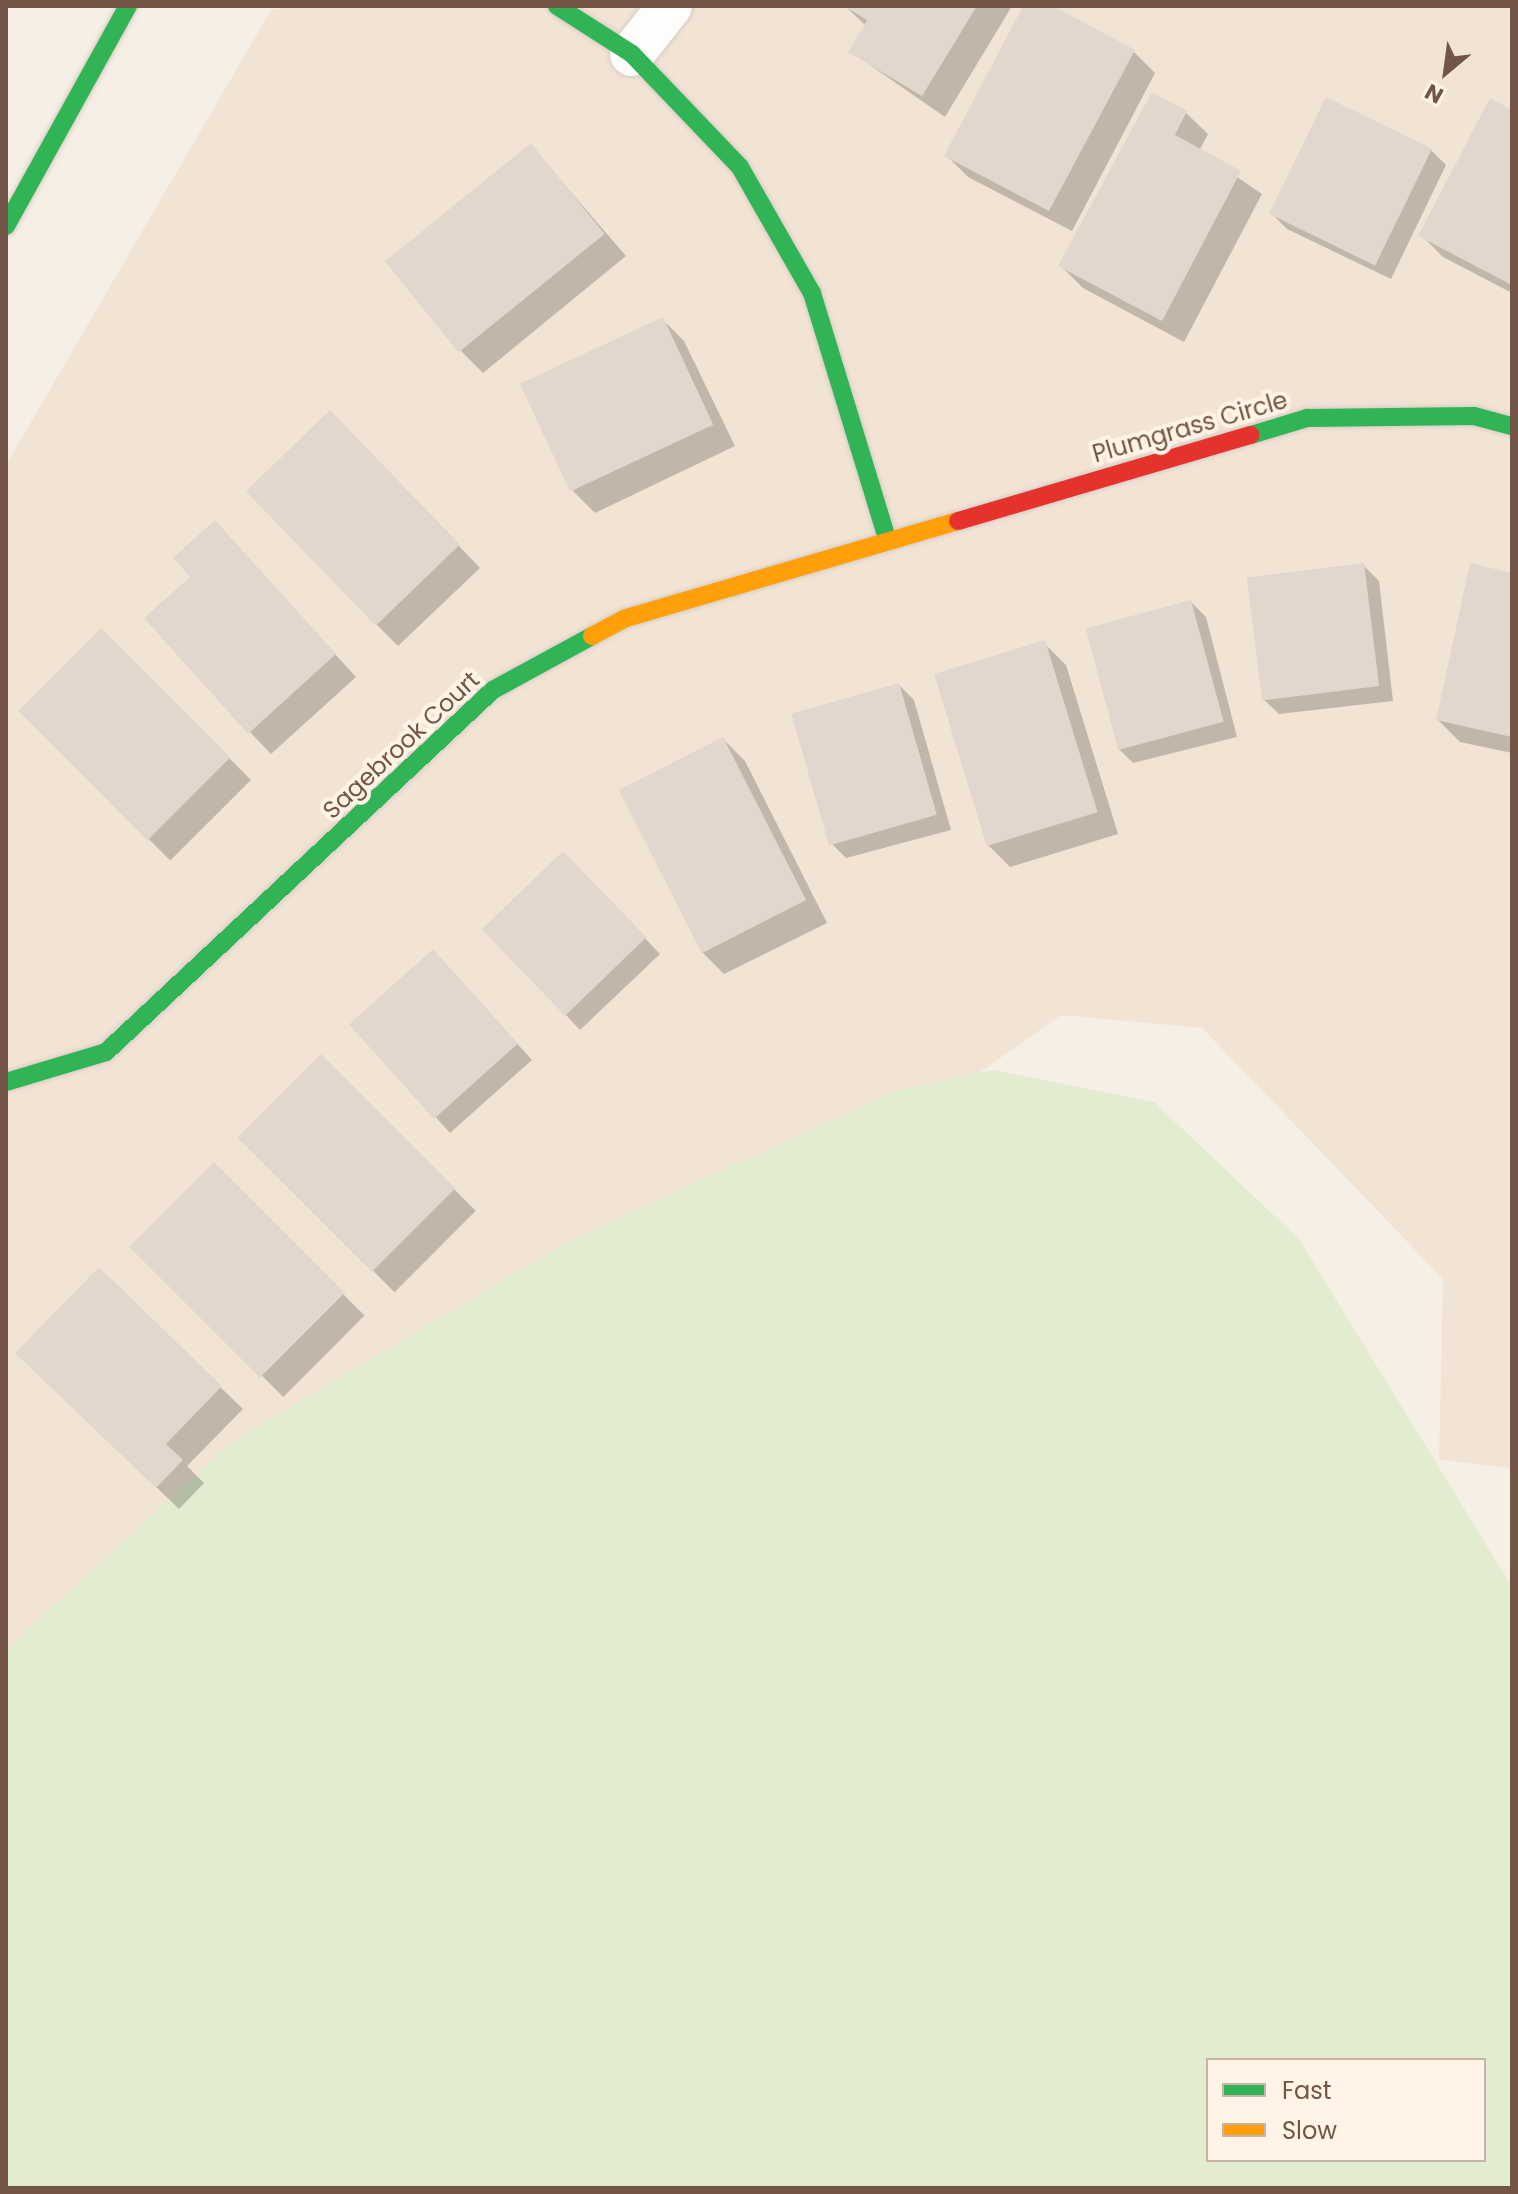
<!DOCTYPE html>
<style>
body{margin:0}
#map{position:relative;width:1518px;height:2194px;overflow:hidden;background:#f6efe5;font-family:Poppins,sans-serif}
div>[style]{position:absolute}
.residential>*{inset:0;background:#f2e4d5}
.green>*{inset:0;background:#e2ecd0}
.shadow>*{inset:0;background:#0003;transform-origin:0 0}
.building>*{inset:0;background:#e2d7cd;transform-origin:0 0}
.roads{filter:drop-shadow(0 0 2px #d7ccc4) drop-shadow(0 0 2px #d7ccc4)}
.street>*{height:44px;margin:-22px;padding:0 22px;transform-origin:22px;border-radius:22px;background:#fefdfb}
.fast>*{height:18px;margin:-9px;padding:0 9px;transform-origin:9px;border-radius:9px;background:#30b455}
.slow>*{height:18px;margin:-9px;padding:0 9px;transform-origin:9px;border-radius:9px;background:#ff9f0a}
.jam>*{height:18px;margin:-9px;padding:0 9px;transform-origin:9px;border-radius:9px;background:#e5322d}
span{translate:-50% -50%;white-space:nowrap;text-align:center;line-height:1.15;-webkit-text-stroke:8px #fff4e6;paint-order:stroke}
.street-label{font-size:24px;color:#725547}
.frame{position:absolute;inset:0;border:8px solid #725547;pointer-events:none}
.legend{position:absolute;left:1206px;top:2058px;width:280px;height:104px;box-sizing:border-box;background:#fff4e6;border:2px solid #c7b4a6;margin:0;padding:10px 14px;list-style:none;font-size:24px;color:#725547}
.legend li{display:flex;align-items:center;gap:16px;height:40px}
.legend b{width:40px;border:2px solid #c7b4a6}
.north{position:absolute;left:1406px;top:32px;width:80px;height:80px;-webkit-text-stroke:6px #fff4e6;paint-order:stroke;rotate:209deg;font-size:22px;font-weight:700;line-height:32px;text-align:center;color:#725547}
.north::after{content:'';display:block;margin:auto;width:28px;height:36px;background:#725547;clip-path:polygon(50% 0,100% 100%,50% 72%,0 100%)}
</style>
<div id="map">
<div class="residential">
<div style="clip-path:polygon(292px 6px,1512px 6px,1512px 1468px,1439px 1460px,1443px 1279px,1202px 1028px,1061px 1015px,662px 1299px,6px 2188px,6px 465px,271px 10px)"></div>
</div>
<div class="green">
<div style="clip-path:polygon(evenodd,994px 1070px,1154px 1102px,1299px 1239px,1512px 1587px,1512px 2188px,6px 2188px,6px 1653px,24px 1633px,230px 1443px,571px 1240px,895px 1091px,994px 1070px,1208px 2060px,1484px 2060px,1484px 2160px,1208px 2160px,1208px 2060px)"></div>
</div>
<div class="shadow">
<div style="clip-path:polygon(845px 6px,1012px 6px,945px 117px,851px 52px,866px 26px)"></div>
<div style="clip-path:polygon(1025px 6px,1048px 6px,1133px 51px,1155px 73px,1072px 231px,968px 177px,946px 155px)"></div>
<div style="clip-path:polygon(1512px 112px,1512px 293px,1443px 257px,1421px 235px)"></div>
<div style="clip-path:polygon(1186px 113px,1208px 134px,1199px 151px,1262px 194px,1184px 342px,1083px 288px,1061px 266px)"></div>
<div style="clip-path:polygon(531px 146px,626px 256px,483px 373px,461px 351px)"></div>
<div style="clip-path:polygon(1431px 150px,1446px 165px,1391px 279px,1287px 229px,1272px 214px)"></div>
<div style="clip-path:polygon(662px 319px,684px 341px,735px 446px,595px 513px,573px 491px)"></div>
<div style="clip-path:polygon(352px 434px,480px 568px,398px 646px,376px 624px)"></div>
<div style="clip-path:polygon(215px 523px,356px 677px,271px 754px,250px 732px,193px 577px)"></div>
<div style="clip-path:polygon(1364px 566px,1379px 581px,1393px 701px,1279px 714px,1263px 699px)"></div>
<div style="clip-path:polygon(1512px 575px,1512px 753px,1460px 742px,1438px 720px)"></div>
<div style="clip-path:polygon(1191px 602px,1206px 617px,1237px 737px,1133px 763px,1118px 748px)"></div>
<div style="left:101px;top:630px;width:212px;height:114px;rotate:45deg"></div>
<div style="clip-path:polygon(1044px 643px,1066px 665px,1118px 834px,1010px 867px,988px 845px)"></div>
<div style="clip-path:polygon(899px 685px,914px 700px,951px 830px,846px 858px,831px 843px)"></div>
<div style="clip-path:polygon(723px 739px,745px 761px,827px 923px,724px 974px,702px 952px)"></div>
<div style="clip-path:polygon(578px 868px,660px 954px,580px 1030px,566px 1015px)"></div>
<div style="clip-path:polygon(448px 967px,532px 1060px,450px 1133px,352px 1024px)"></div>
<div style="left:321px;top:1056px;width:219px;height:115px;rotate:45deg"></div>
<div style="left:214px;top:1165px;width:213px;height:115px;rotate:45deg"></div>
<div style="clip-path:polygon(99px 1270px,243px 1409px,187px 1466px,204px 1483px,179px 1509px,40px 1375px)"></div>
</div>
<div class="building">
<div style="clip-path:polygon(844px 6px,977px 6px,922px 96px,848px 52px,867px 20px)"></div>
<div style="clip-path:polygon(1023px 6px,1053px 6px,1135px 50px,1049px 211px,944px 156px)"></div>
<div style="clip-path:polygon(1152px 92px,1187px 111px,1175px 135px,1241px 171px,1162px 321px,1058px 266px)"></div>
<div style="left:1326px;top:97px;width:118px;height:130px;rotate:26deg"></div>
<div style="clip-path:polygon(1490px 98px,1512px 110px,1512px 285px,1418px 236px)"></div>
<div style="left:531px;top:143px;width:117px;height:188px;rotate:51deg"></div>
<div style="left:663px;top:317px;width:119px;height:158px;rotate:65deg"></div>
<div style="left:330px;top:410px;width:187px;height:117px;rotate:46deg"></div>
<div style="clip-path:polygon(215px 520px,336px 654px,248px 734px,144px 618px,190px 577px,173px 558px)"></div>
<div style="left:1364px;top:563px;width:124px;height:118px;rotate:83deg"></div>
<div style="clip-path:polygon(1470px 563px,1512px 573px,1512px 737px,1436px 720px)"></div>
<div style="left:1191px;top:600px;width:126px;height:109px;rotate:75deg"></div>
<div style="left:101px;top:628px;width:183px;height:117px;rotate:45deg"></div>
<div style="left:1045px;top:640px;width:180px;height:116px;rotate:73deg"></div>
<div style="left:899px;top:683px;width:137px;height:112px;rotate:74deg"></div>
<div style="left:723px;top:737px;width:183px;height:117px;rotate:63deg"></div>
<div style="left:563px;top:851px;width:120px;height:113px;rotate:46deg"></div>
<div style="left:433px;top:949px;width:127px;height:113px;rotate:48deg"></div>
<div style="left:321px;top:1054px;width:190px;height:118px;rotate:45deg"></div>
<div style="left:214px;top:1162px;width:185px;height:120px;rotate:45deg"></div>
<div style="clip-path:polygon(99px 1267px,222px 1386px,166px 1444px,183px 1460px,156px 1488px,15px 1353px)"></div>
</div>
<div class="roads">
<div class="street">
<div style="left:632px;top:54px;width:61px;rotate:-51.6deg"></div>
</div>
<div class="fast">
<div style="left:557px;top:6px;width:89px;rotate:32.6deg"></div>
<div style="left:632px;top:54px;width:156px;rotate:46.3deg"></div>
<div style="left:740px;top:167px;width:145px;rotate:60.3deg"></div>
<div style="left:812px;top:293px;width:259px;rotate:73deg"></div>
<div style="left:6px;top:226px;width:252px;rotate:-61deg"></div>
<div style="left:1251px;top:435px;width:59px;rotate:-16.9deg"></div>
<div style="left:1307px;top:418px;width:167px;rotate:-0.7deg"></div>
<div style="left:1474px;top:416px;width:39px;rotate:15deg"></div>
<div style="left:6px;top:1082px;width:104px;rotate:-16.7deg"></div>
<div style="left:106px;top:1052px;width:530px;rotate:-43.09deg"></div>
<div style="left:493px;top:690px;width:113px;rotate:-28.6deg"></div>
</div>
<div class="slow">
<div style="left:592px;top:636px;width:38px;rotate:-28deg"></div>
<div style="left:626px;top:618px;width:346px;rotate:-16.3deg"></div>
</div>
<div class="jam">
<div style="left:958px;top:521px;width:305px;rotate:-16.4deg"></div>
</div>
</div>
<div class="street-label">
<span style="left:1190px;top:427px;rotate:-16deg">Plumgrass Circle</span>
<span style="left:401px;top:745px;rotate:-43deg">Sagebrook Court</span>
</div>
<div class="frame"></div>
<ul class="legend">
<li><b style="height:10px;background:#30b455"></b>Fast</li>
<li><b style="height:10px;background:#ff9f0a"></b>Slow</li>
</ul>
<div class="north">N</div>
</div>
